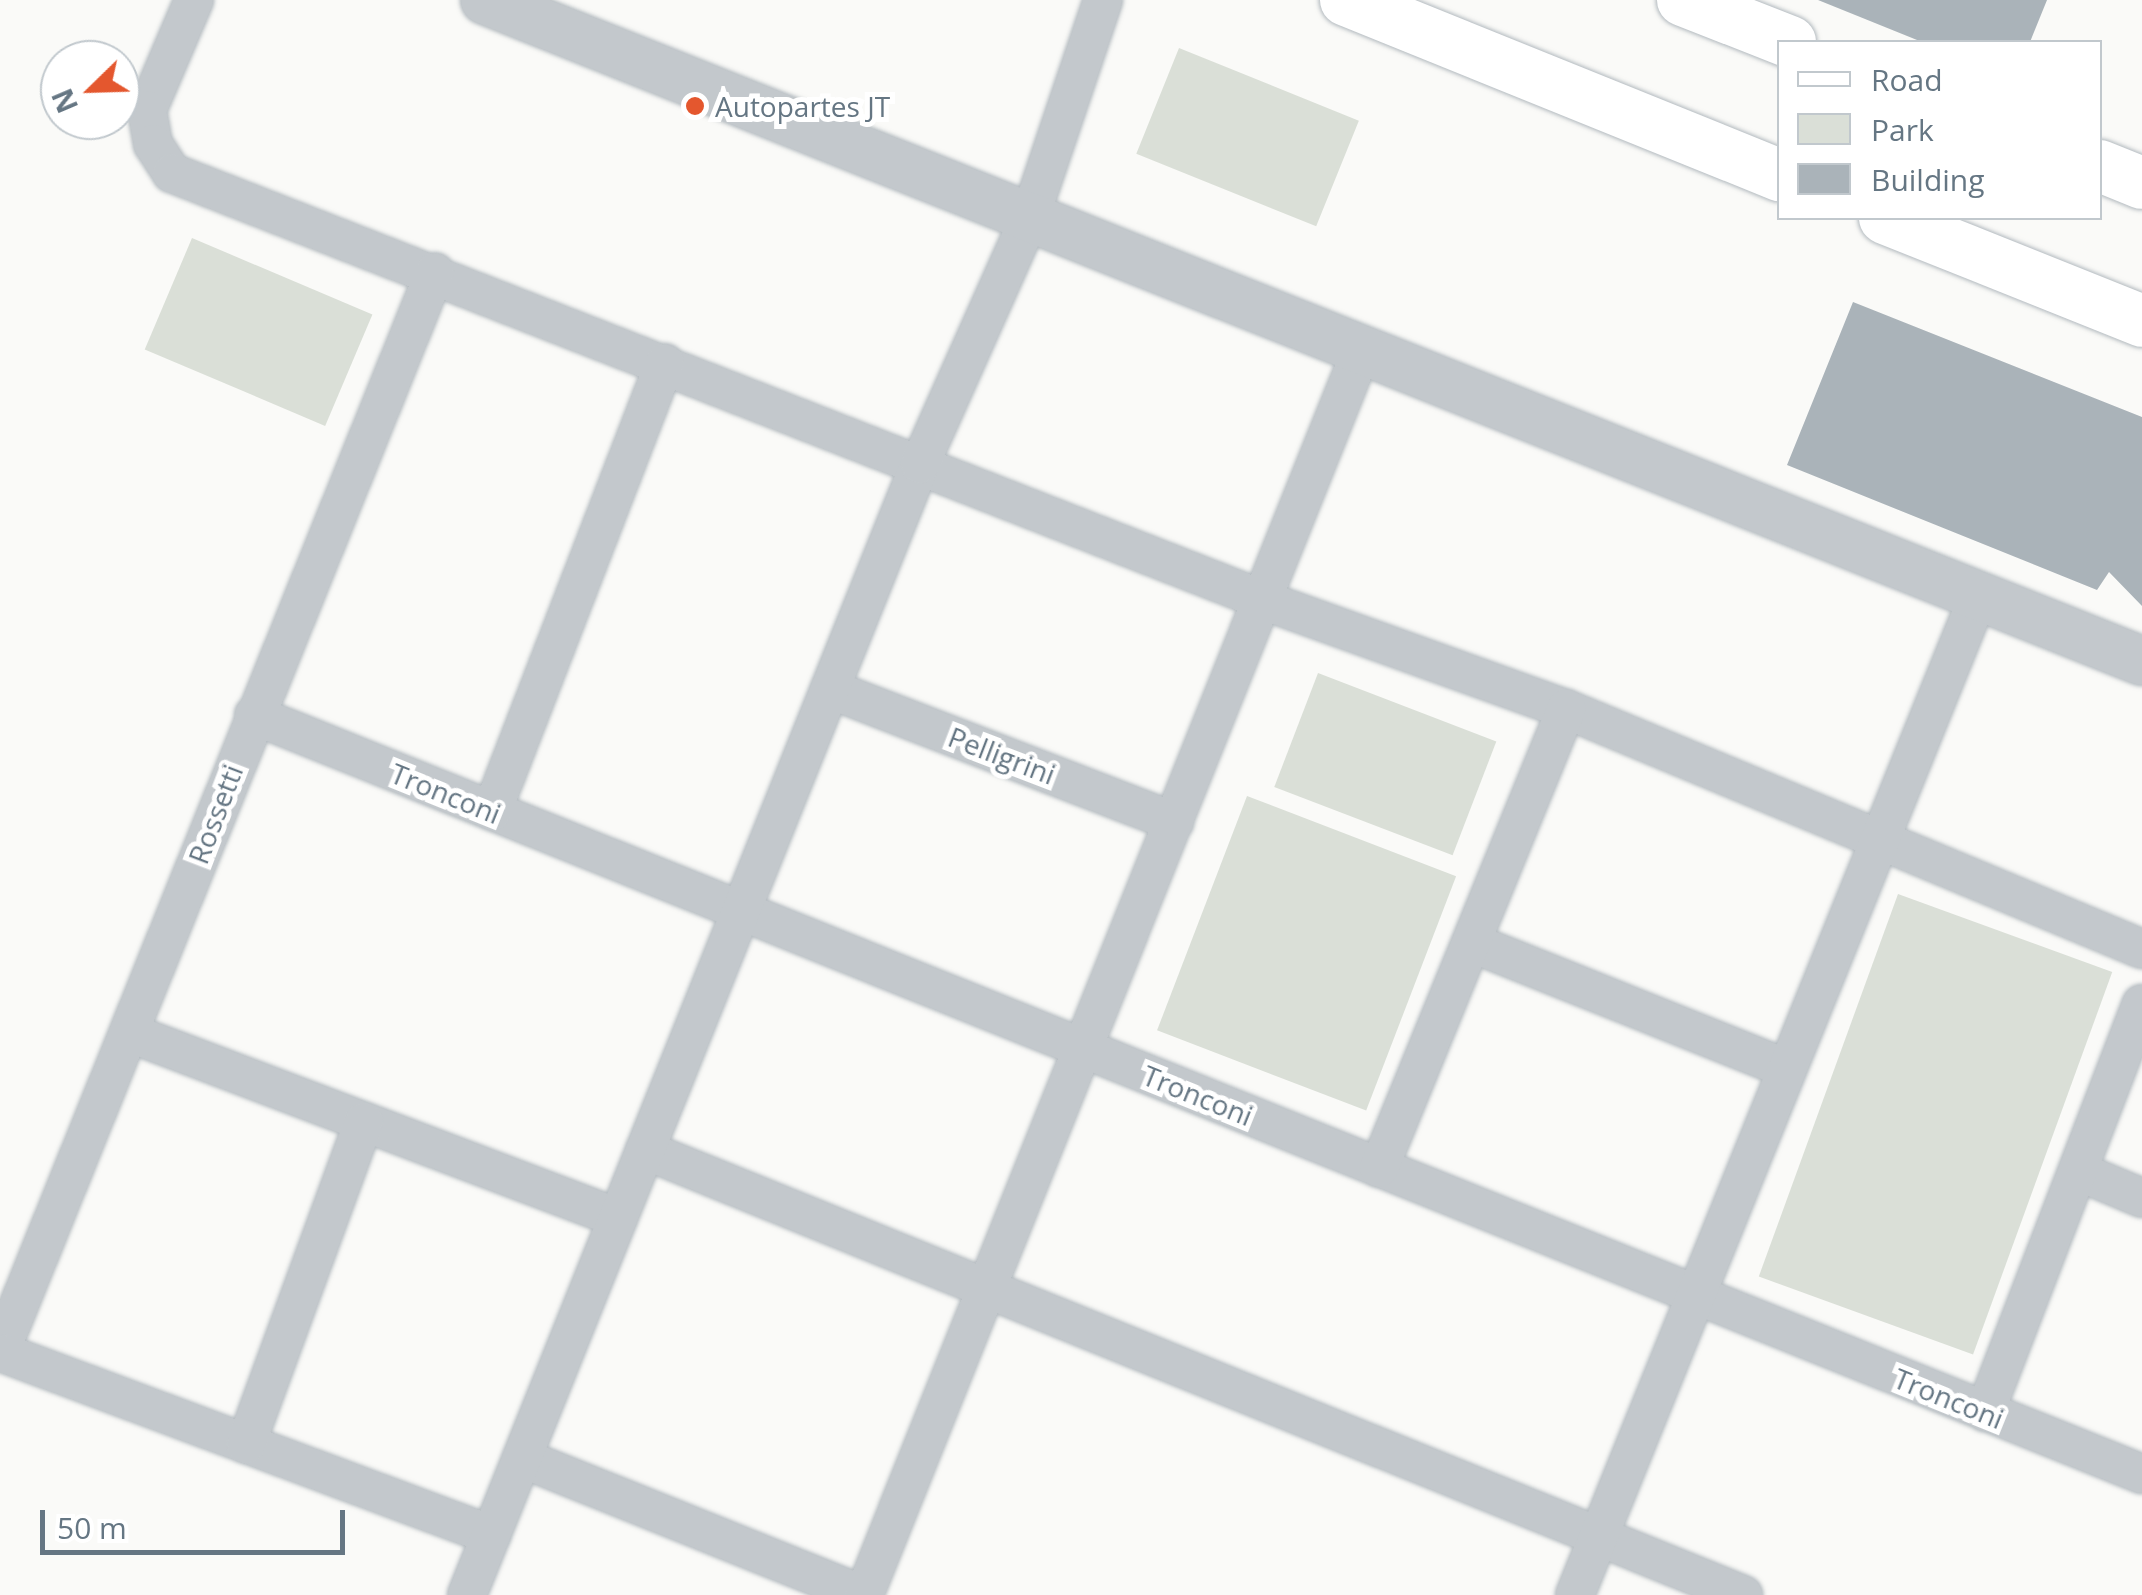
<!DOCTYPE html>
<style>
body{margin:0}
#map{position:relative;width:2142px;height:1595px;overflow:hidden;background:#fafaf8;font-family:"Open Sans",sans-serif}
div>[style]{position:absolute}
.green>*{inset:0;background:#dadfd7;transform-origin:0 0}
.building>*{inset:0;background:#aab3b9}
.roads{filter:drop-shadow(0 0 2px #b3babf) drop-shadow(0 0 2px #b3babf)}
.minor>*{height:38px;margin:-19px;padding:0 19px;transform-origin:19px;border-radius:19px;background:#c3c8cc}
.tertiary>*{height:48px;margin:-24px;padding:0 24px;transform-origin:24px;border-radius:24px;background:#c3c8cc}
.secondary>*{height:52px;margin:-26px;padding:0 26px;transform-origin:26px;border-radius:26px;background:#fff}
.dots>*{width:28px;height:28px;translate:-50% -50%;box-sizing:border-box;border:5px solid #fff;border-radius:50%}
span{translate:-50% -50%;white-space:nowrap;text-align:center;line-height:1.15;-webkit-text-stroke:10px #fff;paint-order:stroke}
.poi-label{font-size:28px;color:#657683}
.left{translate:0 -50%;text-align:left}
.street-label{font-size:28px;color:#657683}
.legend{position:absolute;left:1777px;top:40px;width:325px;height:180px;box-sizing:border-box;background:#fff;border:2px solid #c1c8cd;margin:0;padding:12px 18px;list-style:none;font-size:30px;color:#657683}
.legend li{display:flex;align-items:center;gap:20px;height:50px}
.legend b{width:50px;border:2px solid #c1c8cd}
.north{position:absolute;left:40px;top:40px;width:100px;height:100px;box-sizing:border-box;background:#fff;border:2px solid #c1c8cd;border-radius:50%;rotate:247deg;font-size:28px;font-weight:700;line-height:40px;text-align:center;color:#657683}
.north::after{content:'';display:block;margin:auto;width:35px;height:45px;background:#e4572e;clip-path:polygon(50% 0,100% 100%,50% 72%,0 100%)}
.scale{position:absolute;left:40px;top:1510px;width:305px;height:45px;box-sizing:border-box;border:5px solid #657683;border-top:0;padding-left:12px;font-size:30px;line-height:35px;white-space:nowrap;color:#657683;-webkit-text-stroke:8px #fff;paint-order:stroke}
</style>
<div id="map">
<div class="green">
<div style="left:1179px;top:48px;width:194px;height:114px;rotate:22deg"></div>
<div style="left:192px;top:238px;width:196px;height:121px;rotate:23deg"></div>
<div style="left:1318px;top:673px;width:191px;height:122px;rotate:21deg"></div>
<div style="left:1247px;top:796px;width:224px;height:251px;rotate:21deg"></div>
<div style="left:1898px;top:894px;width:228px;height:407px;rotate:20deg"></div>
</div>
<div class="building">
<div style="clip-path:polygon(1818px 0,2047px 0,2030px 42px,1922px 42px)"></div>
<div style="clip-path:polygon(1853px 302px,2142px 417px,2142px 606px,2109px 572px,2097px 590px,1787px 465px)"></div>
</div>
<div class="roads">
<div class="minor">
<div style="left:194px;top:0;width:120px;rotate:113.1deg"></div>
<div style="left:147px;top:110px;width:35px;rotate:80deg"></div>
<div style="left:153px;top:144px;width:35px;rotate:57deg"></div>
<div style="left:172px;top:173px;width:1172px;rotate:21.37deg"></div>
<div style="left:1263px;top:600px;width:322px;rotate:19.8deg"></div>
<div style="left:1566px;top:709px;width:624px;rotate:22.62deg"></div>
<div style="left:830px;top:689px;width:369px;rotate:21.1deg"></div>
<div style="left:254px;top:715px;width:2035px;rotate:21.9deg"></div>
<div style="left:492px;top:811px;width:480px;rotate:-68.9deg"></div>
<div style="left:1475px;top:944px;width:336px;rotate:21.8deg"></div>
<div style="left:130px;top:1033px;width:522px;rotate:20.76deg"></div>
<div style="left:645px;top:1150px;width:1185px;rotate:22.06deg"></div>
<div style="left:1379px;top:1168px;width:496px;rotate:-67.8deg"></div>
<div style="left:2078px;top:1171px;width:69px;rotate:22.9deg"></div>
<div style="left:0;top:1352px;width:1164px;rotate:-68.06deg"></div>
<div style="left:6px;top:1354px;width:518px;rotate:20.47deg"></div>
<div style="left:1985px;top:1412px;width:437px;rotate:-69deg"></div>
<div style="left:246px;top:1444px;width:343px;rotate:-69.9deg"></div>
<div style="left:522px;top:1458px;width:367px;rotate:21.9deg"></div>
<div style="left:467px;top:1595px;width:1218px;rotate:-68.17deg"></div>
<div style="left:920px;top:464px;width:270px;rotate:-66deg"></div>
<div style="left:1030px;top:217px;width:229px;rotate:-71.4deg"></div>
<div style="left:864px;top:1595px;width:1339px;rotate:-68.21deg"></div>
<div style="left:1575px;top:1595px;width:1076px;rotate:-68.01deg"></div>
</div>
<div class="tertiary">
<div style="left:485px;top:0;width:1784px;rotate:21.75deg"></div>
</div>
<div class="secondary">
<div style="left:1346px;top:0;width:468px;rotate:22deg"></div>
<div style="left:1683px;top:0;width:115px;rotate:21.4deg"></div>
<div style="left:2100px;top:166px;width:45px;rotate:22deg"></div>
<div style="left:1885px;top:218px;width:277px;rotate:21.8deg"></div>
</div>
</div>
<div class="dots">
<div style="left:695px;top:106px;background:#e4572e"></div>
</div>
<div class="poi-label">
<span class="left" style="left:715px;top:106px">Autopartes JT</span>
</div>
<div class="street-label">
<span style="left:1002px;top:755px;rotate:21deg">Pelligrini</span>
<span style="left:446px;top:793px;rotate:22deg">Tronconi</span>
<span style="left:215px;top:814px;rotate:-69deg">Rossetti</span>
<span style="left:1198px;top:1095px;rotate:22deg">Tronconi</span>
<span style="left:1949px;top:1398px;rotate:22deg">Tronconi</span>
</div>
<ul class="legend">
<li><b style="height:12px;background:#fff"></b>Road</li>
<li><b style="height:28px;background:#dadfd7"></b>Park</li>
<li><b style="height:28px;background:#aab3b9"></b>Building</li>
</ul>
<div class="north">N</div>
<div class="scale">50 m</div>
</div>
